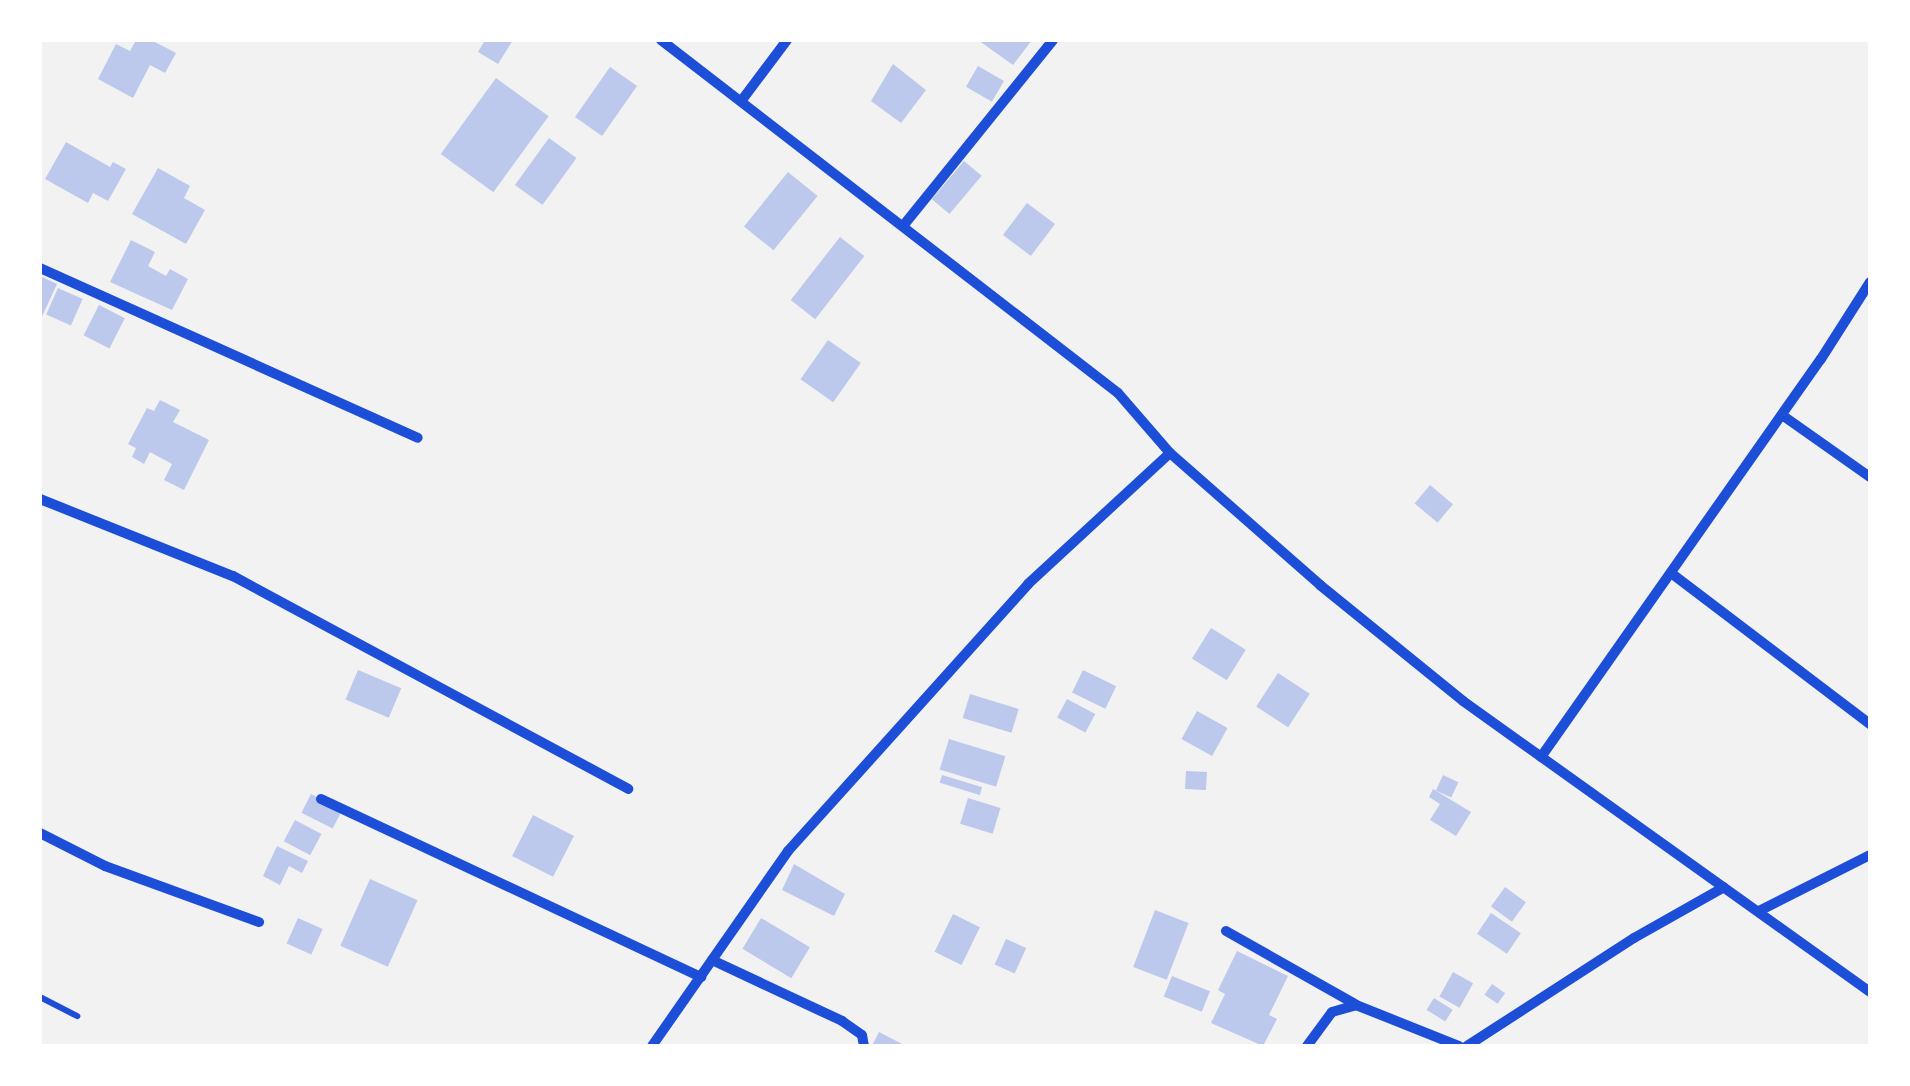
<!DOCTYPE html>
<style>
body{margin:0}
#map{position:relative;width:1910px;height:1086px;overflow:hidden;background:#f2f2f2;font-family:Quicksand,sans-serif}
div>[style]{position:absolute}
.building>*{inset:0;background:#bdc9ec;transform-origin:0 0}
.service>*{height:6px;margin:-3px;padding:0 3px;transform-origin:3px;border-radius:3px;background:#1d4ed8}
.minor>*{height:10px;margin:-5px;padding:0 5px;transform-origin:5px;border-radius:5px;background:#1d4ed8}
span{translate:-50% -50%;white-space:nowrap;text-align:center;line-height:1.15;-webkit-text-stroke:10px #fff;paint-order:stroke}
.frame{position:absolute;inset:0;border:42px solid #fff;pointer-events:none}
</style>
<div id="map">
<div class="building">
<div style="clip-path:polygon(136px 40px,151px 40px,176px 53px,165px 73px,150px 65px,133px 98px,98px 79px,116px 44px,130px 51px)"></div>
<div style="clip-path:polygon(485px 40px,513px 40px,498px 64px,478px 52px)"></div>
<div style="clip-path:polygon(978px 40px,1032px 40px,1013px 65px)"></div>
<div style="clip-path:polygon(893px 64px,926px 90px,901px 123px,871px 101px)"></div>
<div style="left:978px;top:66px;width:30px;height:24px;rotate:30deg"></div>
<div style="left:610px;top:67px;width:33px;height:61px;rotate:35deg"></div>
<div style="left:496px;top:78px;width:65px;height:94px;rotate:36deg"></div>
<div style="left:549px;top:138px;width:34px;height:58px;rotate:36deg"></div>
<div style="clip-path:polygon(66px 142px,110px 167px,113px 162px,126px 169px,108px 201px,93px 193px,88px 203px,45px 179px)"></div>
<div style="left:964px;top:161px;width:23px;height:50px;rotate:40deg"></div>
<div style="clip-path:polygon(158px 168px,190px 186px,184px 198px,205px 210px,186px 244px,132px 214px)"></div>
<div style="left:788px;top:172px;width:38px;height:70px;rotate:39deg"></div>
<div style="left:1027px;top:203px;width:35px;height:40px;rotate:37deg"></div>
<div style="left:840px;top:237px;width:31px;height:80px;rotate:38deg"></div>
<div style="clip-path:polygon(131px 240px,155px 252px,148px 266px,166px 276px,170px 269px,188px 279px,172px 310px,110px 282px)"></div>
<div style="clip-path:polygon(40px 276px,57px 284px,40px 321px)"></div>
<div style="left:58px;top:288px;width:27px;height:29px;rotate:24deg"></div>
<div style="left:99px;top:305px;width:29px;height:34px;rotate:27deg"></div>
<div style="left:828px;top:340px;width:40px;height:48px;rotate:35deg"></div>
<div style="clip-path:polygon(160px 400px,180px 410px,173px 422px,209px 440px,184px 490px,164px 480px,172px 464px,150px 452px,144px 464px,132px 457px,136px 448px,128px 444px,147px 408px,154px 411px)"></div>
<div style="left:1430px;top:485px;width:30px;height:24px;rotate:40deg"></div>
<div style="left:1211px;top:628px;width:41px;height:36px;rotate:32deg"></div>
<div style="left:358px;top:670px;width:47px;height:32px;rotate:23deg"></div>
<div style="left:1083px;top:670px;width:37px;height:25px;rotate:26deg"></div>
<div style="left:1278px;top:673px;width:38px;height:40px;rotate:33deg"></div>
<div style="left:970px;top:694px;width:51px;height:25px;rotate:17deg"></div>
<div style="left:1067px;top:699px;width:32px;height:21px;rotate:28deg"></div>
<div style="left:1197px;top:711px;width:35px;height:32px;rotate:29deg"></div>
<div style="left:949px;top:739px;width:59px;height:32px;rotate:17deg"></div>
<div style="left:1186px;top:771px;width:21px;height:18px;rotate:3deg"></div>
<div style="left:942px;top:775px;width:42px;height:8px;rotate:17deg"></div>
<div style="left:1443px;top:775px;width:17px;height:17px;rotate:25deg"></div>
<div style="clip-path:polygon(1433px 789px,1471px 812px,1456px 836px,1430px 820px,1440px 804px,1429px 797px)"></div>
<div style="left:311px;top:794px;width:35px;height:21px;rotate:27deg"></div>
<div style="left:968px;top:798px;width:34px;height:27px;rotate:17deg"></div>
<div style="left:533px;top:815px;width:46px;height:46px;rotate:27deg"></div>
<div style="left:295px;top:820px;width:30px;height:24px;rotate:28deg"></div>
<div style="clip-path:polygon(277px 846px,308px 861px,302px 873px,289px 866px,280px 885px,263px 876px)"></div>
<div style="clip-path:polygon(794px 864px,845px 894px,834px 916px,782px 890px)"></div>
<div style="left:370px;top:879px;width:52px;height:73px;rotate:24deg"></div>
<div style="left:1505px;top:887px;width:26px;height:24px;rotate:36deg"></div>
<div style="left:1155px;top:910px;width:36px;height:61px;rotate:21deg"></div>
<div style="left:1491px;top:913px;width:36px;height:25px;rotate:34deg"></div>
<div style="left:953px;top:914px;width:30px;height:42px;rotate:26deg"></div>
<div style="left:298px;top:918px;width:27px;height:28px;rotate:24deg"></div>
<div style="left:761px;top:918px;width:57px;height:36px;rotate:31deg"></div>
<div style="left:1006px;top:939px;width:22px;height:28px;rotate:24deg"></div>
<div style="clip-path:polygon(1237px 951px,1288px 976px,1269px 1015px,1277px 1019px,1263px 1046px,1211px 1023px,1225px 994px,1218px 990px)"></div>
<div style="left:1453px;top:972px;width:23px;height:28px;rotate:29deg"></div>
<div style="left:1172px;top:976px;width:41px;height:22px;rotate:22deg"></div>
<div style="left:1492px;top:984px;width:16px;height:13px;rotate:35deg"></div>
<div style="left:1434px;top:998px;width:22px;height:14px;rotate:32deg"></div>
<div style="clip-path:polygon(879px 1032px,906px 1046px,872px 1046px)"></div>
</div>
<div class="service">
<div style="left:40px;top:997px;width:42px;rotate:27.2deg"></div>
</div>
<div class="minor">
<div style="left:661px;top:40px;width:577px;rotate:37.68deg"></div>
<div style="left:1118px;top:393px;width:79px;rotate:49.1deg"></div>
<div style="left:1170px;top:453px;width:200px;rotate:41.3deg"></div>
<div style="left:1320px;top:585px;width:184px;rotate:39deg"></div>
<div style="left:1463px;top:701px;width:500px;rotate:35.56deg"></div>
<div style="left:742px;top:100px;width:75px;rotate:-53.1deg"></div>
<div style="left:903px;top:226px;width:239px;rotate:-51.1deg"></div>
<div style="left:40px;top:268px;width:414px;rotate:24.2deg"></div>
<div style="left:1782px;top:415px;width:108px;rotate:35.2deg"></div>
<div style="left:40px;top:499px;width:208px;rotate:21.8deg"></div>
<div style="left:233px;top:576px;width:449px;rotate:28.3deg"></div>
<div style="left:1671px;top:573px;width:250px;rotate:37.2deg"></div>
<div style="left:1541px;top:757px;width:487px;rotate:-54.9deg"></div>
<div style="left:1821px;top:359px;width:91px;rotate:-57.5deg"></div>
<div style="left:321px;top:799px;width:420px;rotate:25.1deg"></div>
<div style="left:40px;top:833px;width:73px;rotate:26.9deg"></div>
<div style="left:105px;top:866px;width:164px;rotate:20deg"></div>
<div style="left:1759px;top:911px;width:124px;rotate:-26.8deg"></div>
<div style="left:1226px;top:931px;width:148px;rotate:29.5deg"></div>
<div style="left:712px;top:960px;width:144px;rotate:25.1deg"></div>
<div style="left:842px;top:1021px;width:24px;rotate:35deg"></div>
<div style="left:862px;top:1035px;width:11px;rotate:80deg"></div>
<div style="left:652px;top:1046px;width:238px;rotate:-55.1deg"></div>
<div style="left:788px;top:851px;width:359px;rotate:-48deg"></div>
<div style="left:1028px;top:584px;width:193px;rotate:-42.7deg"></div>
<div style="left:1307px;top:1046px;width:42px;rotate:-53.7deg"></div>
<div style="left:1332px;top:1012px;width:25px;rotate:-16deg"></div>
<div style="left:1356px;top:1005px;width:111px;rotate:21.7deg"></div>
<div style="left:1467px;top:1046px;width:199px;rotate:-32.9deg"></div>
<div style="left:1634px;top:938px;width:103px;rotate:-29.5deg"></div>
</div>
<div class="frame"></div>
</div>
